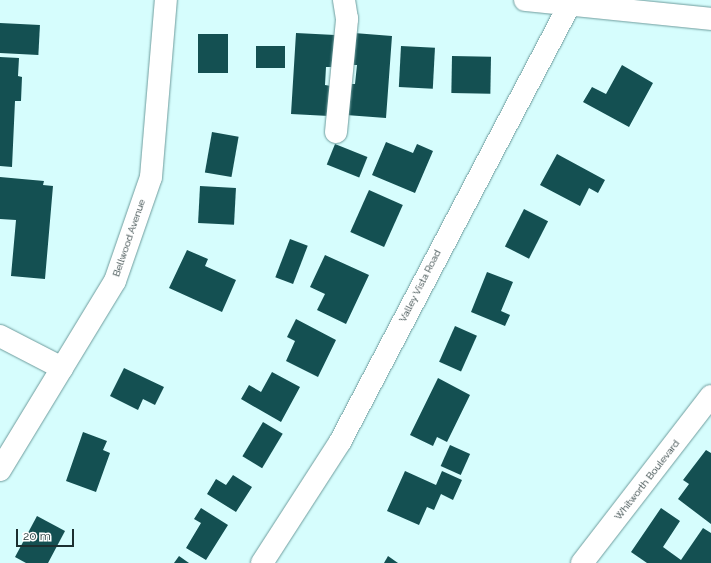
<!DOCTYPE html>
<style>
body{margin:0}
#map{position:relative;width:711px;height:563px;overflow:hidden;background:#d6fdfd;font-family:Raleway,sans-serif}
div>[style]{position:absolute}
.building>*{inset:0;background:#145052;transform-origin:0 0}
.roads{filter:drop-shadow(0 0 1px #6e9c9d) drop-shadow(0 0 1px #6e9c9d)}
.minor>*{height:22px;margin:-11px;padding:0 11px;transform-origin:11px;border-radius:11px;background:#fff}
span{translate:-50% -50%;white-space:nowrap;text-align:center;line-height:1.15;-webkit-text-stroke:4px #fff;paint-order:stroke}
.street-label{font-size:10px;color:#1c2f30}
.scale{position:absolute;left:16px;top:529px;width:58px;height:18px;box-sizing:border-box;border:2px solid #1c2f30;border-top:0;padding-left:5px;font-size:12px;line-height:14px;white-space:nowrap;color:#1c2f30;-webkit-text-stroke:3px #fff;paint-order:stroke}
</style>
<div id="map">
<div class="building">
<div style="left:0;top:23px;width:40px;height:30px;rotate:3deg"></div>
<div style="clip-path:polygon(296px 33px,335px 35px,333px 67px,326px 67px,325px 85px,331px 86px,329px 116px,291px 114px)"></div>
<div style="clip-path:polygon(354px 33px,392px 36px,386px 118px,346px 115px,349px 84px,355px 84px,357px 65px,352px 65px)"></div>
<div style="left:198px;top:34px;width:30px;height:39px"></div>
<div style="left:285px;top:46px;width:22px;height:29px;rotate:90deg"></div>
<div style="left:401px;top:46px;width:34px;height:41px;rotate:3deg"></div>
<div style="left:452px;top:56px;width:39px;height:37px;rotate:1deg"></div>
<div style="clip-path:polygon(0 57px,19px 58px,18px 76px,22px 77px,21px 101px,15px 101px,12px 167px,0 166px)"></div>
<div style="clip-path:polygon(622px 65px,653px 83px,629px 127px,583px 102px,592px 87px,606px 94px)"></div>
<div style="left:212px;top:132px;width:27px;height:41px;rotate:10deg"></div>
<div style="clip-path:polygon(386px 142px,413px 153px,417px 144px,433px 151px,415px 193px,372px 175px)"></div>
<div style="left:335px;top:144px;width:35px;height:22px;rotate:22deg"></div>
<div style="clip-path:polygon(557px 154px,605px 180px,598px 193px,589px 188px,580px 206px,540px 185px)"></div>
<div style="clip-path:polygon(0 177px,44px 181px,43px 185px,53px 186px,45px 279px,11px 276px,16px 220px,0 219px)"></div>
<div style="left:200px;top:186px;width:36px;height:37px;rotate:3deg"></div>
<div style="left:369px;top:190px;width:37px;height:46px;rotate:24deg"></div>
<div style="left:524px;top:209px;width:27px;height:42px;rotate:27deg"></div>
<div style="left:290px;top:239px;width:19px;height:41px;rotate:21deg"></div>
<div style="clip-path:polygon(187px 250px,208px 259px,205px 266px,236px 280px,222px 312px,169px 288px)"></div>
<div style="clip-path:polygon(325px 255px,369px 275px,346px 324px,317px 310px,325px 294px,310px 287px)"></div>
<div style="clip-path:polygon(487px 272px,513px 282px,501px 311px,510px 315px,505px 326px,471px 312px)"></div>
<div style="clip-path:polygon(296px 319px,336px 340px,318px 377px,286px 361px,295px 341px,287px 337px)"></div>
<div style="left:455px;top:326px;width:24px;height:39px;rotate:24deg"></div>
<div style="clip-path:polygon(124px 368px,164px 387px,155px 405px,143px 399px,138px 410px,110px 396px)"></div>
<div style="clip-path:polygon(272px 372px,300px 387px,281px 422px,241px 399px,249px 385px,261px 392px)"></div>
<div style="clip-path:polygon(438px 378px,470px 395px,447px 442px,437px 437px,433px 446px,410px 435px)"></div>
<div style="left:263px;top:422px;width:23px;height:40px;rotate:31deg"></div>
<div style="clip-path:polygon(83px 432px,107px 441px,103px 450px,110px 453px,96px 492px,66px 481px)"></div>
<div style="left:450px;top:445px;width:22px;height:23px;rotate:24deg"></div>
<div style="clip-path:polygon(706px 450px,711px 453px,711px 524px,678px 499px,689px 484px,683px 480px)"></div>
<div style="clip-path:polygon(405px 471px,436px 485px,442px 471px,462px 480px,453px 500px,441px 494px,434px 510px,427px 507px,419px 525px,387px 511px)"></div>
<div style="clip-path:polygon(233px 475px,252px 487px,236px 512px,207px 494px,216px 479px,226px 485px)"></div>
<div style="clip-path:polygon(201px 508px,228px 525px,206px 560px,186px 548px,201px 523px,194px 519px)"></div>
<div style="clip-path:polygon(661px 508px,680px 521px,663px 547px,681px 560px,703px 528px,711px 533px,711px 563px,647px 563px,631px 552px)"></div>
<div style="clip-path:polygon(37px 516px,65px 531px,48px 563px,26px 563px,15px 557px)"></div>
<div style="clip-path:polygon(179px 556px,189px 563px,174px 563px)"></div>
<div style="clip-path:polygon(388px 556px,398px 563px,384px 563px)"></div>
</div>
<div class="roads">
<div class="minor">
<div style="left:525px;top:0;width:187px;rotate:5.8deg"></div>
<div style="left:336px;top:132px;width:114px;rotate:-84.4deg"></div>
<div style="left:347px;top:19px;width:19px;rotate:-99deg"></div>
<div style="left:0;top:336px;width:70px;rotate:27.3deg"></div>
<div style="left:0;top:470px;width:221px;rotate:-58.7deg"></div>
<div style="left:115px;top:281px;width:110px;rotate:-70.9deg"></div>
<div style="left:151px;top:177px;width:178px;rotate:-85.2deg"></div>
<div style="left:262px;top:563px;width:144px;rotate:-57.2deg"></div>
<div style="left:340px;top:442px;width:499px;rotate:-62.3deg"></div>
<div style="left:582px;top:563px;width:211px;rotate:-52.3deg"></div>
</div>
</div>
<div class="street-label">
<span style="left:129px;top:238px;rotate:-71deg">Bellwood Avenue</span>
<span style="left:420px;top:286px;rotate:-63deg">Valley Vista Road</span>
<span style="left:647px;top:480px;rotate:-52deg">Whitworth Boulevard</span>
</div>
<div class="scale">20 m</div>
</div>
